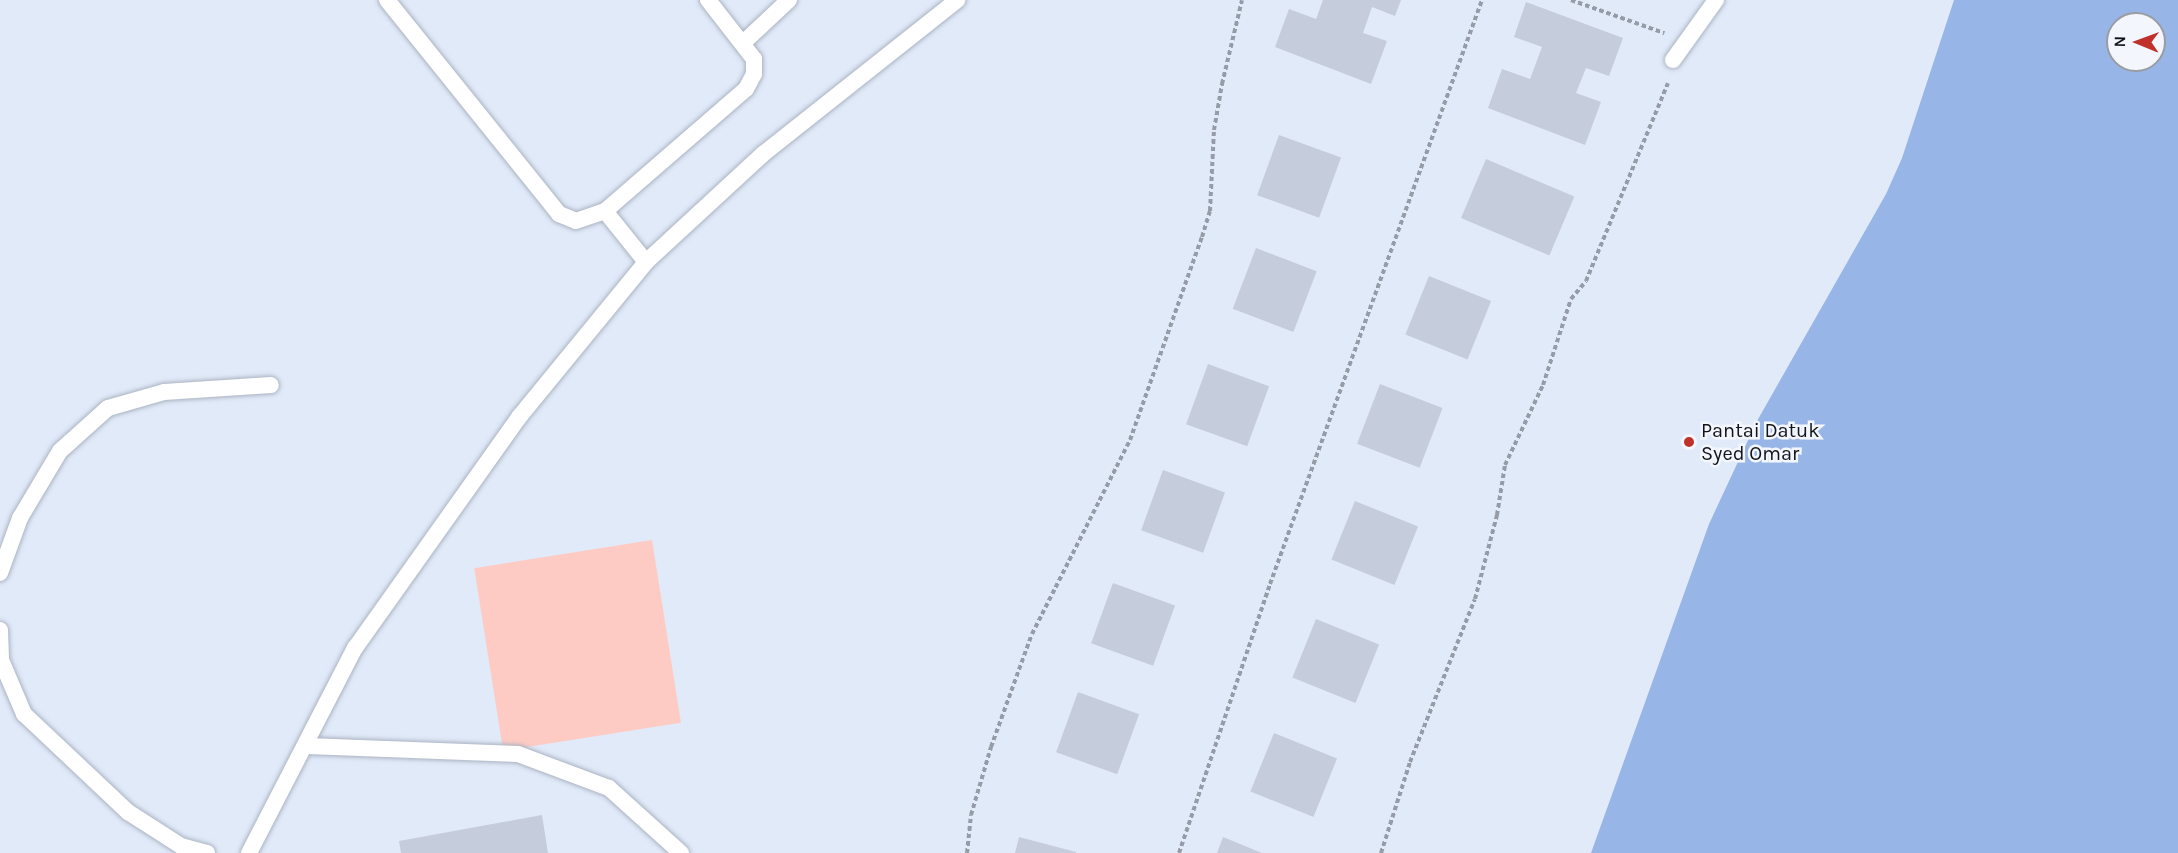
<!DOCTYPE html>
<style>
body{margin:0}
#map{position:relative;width:2178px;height:853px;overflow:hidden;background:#e1eaf9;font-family:Karla,sans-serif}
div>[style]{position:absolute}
.green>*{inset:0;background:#fecbc4;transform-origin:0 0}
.water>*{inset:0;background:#98b5e7}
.building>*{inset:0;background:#c5cddc;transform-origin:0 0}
.path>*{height:4px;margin-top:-2px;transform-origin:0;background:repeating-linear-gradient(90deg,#959ca7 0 4.5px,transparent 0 7.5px)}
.roads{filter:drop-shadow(0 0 2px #abb4c2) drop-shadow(0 0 2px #abb4c2)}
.service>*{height:16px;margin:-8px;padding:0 8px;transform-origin:8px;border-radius:8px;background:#fff}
.dots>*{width:16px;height:16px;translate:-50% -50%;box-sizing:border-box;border:3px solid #f3f7fd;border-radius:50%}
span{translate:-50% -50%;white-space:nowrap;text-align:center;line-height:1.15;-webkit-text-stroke:5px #f3f7fd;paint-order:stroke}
.poi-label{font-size:20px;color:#111419}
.left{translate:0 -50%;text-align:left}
.north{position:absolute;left:2106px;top:12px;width:60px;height:60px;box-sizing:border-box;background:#f3f7fd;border:2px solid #999ca2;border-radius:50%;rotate:271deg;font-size:16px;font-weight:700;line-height:24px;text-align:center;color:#111419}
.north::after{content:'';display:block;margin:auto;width:21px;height:27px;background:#bf312a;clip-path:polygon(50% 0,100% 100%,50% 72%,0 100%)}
</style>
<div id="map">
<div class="green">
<div style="left:652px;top:540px;width:185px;height:180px;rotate:81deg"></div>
</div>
<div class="water">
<div style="clip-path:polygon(evenodd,1954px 0,2178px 0,2178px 853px,1591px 853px,1709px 524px,1757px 421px,1886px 194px,1902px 158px,1954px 0,2118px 24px,2154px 24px,2154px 60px,2118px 60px,2118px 24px)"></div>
</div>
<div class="building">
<div style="clip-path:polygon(1323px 0,1401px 0,1395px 16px,1372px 7px,1363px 33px,1387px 41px,1371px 84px,1275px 47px,1289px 9px,1316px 19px)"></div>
<div style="clip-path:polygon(1526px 2px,1623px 38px,1609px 76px,1586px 68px,1576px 93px,1601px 102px,1585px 145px,1488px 108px,1502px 69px,1530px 79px,1542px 47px,1514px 37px)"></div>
<div style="left:1279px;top:135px;width:66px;height:64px;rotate:20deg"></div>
<div style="left:1486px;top:159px;width:96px;height:64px;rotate:23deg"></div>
<div style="left:1256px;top:248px;width:65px;height:65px;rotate:21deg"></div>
<div style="left:1429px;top:276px;width:67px;height:63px;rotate:22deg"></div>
<div style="left:1208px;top:364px;width:65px;height:64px;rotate:20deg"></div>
<div style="left:1380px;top:384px;width:67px;height:64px;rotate:21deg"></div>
<div style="left:1163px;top:470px;width:66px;height:64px;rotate:20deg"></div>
<div style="left:1355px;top:501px;width:68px;height:63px;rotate:22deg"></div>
<div style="left:1113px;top:583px;width:66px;height:64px;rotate:20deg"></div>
<div style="left:1316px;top:619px;width:68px;height:63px;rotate:22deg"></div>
<div style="left:1078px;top:692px;width:65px;height:64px;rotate:20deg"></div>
<div style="left:1274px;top:733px;width:68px;height:63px;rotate:22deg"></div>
<div style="clip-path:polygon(542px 815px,548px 853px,401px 853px,399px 841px)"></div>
<div style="clip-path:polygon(1019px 837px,1076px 852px,1076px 853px,1015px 853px)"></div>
<div style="clip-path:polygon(1223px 837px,1262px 853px,1217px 853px)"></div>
</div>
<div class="path">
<div style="left:1571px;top:0;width:99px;rotate:19.5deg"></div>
<div style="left:967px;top:853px;width:38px;rotate:-84deg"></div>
<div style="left:971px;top:815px;width:71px;rotate:-73.6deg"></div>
<div style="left:991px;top:747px;width:120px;rotate:-70.1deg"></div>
<div style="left:1032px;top:634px;width:217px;rotate:-63.2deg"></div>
<div style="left:1130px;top:440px;width:215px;rotate:-70.5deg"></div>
<div style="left:1202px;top:237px;width:27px;rotate:-73deg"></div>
<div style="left:1210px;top:211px;width:81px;rotate:-87.2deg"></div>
<div style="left:1214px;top:130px;width:47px;rotate:-80.1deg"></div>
<div style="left:1222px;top:84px;width:86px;rotate:-76.6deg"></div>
<div style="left:1179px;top:853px;width:284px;rotate:-71.3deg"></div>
<div style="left:1270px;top:584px;width:621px;rotate:-70.05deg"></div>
<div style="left:1381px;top:853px;width:96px;rotate:-72.3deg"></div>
<div style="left:1410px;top:762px;width:175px;rotate:-68.3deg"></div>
<div style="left:1475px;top:599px;width:87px;rotate:-75.3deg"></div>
<div style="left:1497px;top:515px;width:51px;rotate:-80.9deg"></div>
<div style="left:1505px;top:465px;width:89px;rotate:-64.6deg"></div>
<div style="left:1543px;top:385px;width:90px;rotate:-72deg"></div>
<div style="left:1571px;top:299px;width:23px;rotate:-50deg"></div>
<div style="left:1586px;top:281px;width:214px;rotate:-67.5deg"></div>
</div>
<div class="roads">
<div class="service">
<div style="left:387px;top:0;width:275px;rotate:51.2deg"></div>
<div style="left:559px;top:214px;width:18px;rotate:22deg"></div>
<div style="left:576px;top:221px;width:31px;rotate:-19deg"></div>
<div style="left:605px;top:211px;width:186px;rotate:-40.9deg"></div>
<div style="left:746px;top:89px;width:17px;rotate:-62deg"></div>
<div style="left:754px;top:74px;width:15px;rotate:-90deg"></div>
<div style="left:754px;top:59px;width:75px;rotate:-127.9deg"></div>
<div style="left:743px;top:43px;width:63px;rotate:-43.1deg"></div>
<div style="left:1673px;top:60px;width:74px;rotate:-54.4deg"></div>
<div style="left:605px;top:211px;width:65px;rotate:51.2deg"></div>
<div style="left:0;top:573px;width:59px;rotate:-70deg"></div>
<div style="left:20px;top:518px;width:78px;rotate:-59.2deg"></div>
<div style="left:60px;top:451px;width:64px;rotate:-41.9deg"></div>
<div style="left:108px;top:408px;width:58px;rotate:-15.9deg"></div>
<div style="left:164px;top:392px;width:107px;rotate:-3.7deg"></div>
<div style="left:0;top:630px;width:30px;rotate:88deg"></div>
<div style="left:1px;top:660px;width:59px;rotate:66.9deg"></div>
<div style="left:24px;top:714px;width:143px;rotate:43.3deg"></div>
<div style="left:128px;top:812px;width:63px;rotate:32.7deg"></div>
<div style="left:181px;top:846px;width:27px;rotate:15deg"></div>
<div style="left:307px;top:746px;width:211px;rotate:2.2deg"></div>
<div style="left:518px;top:754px;width:97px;rotate:20.5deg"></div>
<div style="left:609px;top:788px;width:97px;rotate:42.1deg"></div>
<div style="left:249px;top:853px;width:231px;rotate:-62.7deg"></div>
<div style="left:355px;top:648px;width:285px;rotate:-54.6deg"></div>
<div style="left:520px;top:416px;width:199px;rotate:-50.7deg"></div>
<div style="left:646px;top:262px;width:159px;rotate:-42.7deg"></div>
<div style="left:763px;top:154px;width:248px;rotate:-38.4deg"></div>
</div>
</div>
<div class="dots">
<div style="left:1689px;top:442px;background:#bf312a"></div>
</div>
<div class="poi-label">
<span class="left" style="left:1701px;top:442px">Pantai Datuk<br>Syed Omar</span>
</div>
<div class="north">N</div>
</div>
